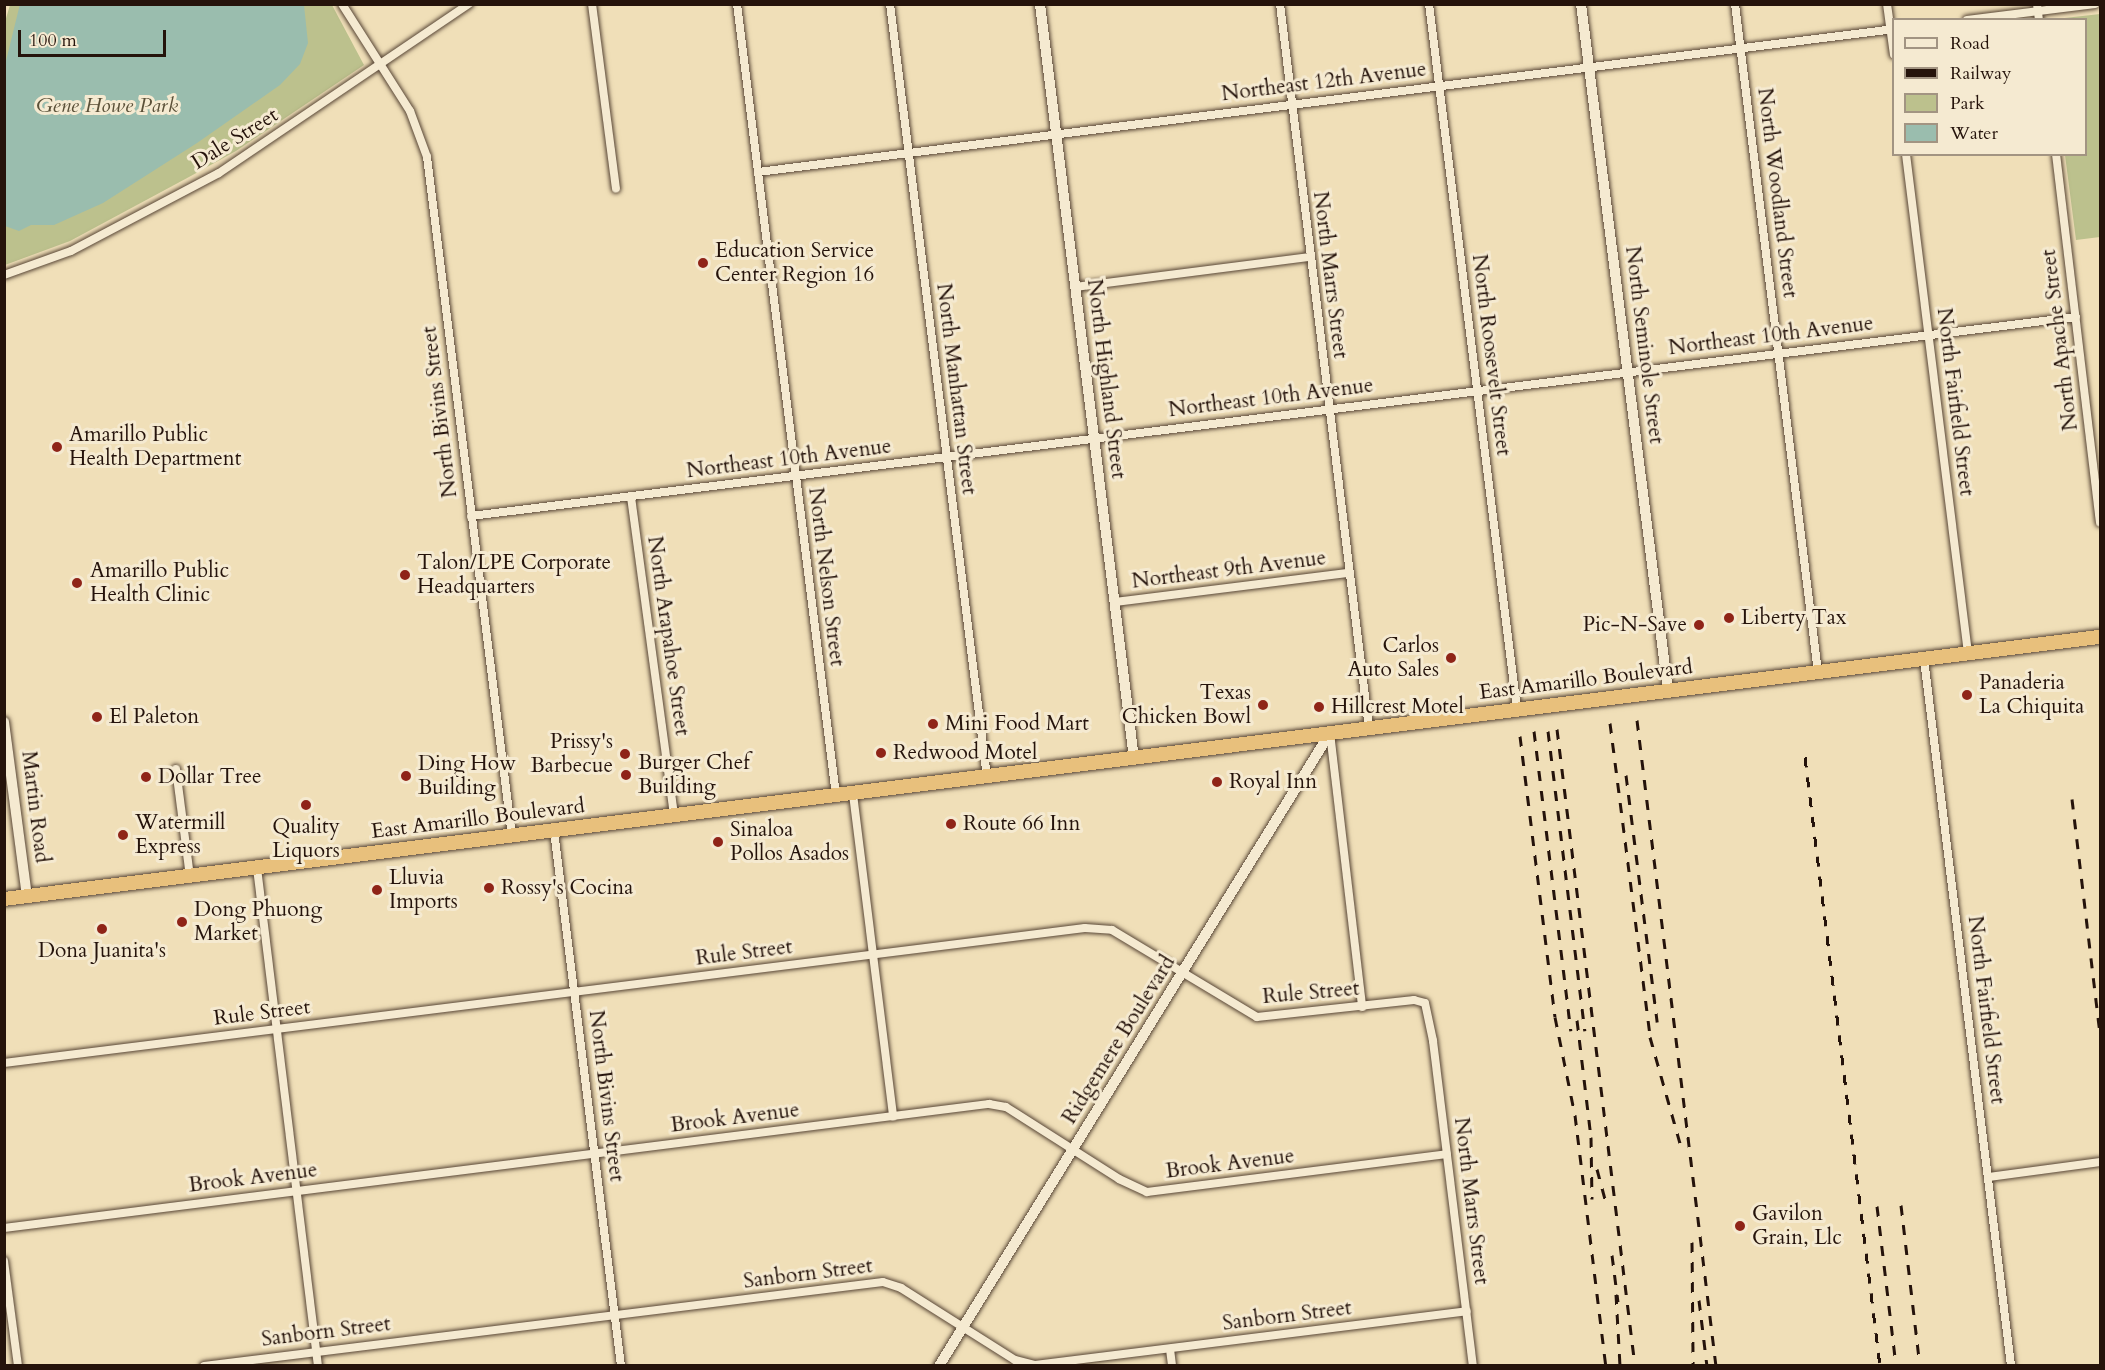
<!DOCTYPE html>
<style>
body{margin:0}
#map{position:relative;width:2105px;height:1370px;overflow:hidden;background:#f0dfb8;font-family:Cardo,serif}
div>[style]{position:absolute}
.green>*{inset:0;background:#bcc18d}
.water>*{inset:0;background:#9abdae}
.roads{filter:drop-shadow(0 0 2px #584636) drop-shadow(0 0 2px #584636)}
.street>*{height:8px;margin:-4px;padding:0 4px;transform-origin:4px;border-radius:4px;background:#f5ead1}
.secondary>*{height:10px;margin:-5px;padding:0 5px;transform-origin:5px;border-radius:5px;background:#f5ead1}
.highway>*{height:14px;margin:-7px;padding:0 7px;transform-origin:7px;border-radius:7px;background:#e8c07c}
.rail>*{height:3px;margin-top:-1.5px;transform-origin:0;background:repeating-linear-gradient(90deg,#25130b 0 10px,transparent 0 20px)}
.dots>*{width:16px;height:16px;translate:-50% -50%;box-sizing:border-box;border:3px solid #f5ead1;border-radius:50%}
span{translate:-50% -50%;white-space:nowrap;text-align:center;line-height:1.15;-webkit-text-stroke:6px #f5ead1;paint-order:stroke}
.street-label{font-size:21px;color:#25130b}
.park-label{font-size:21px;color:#5a5038;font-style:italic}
.poi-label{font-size:21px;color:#25130b}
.left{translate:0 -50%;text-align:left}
.right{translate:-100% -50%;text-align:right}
.frame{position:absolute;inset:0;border:6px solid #25130b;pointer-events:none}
.legend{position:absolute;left:1892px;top:18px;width:195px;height:138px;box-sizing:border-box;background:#f5ead1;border:2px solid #a29482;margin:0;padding:8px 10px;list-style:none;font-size:18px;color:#25130b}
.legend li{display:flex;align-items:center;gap:12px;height:30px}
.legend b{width:30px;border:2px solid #a29482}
.scale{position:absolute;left:18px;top:30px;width:148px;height:27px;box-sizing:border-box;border:3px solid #25130b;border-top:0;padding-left:8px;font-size:18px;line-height:21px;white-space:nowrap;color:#25130b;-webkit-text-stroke:4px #f5ead1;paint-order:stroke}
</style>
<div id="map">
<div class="green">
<div style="clip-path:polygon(10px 5px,332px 5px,364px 65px,236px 151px,189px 177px,70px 241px,5px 265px,4px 25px)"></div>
<div style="clip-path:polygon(2100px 14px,2100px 237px,2076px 240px,2065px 155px,2086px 154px,2086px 20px,2056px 19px)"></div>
</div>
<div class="water">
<div style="clip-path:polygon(20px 4px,304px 5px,308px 43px,300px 64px,280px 85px,197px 143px,103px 203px,54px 225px,31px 225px,19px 231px,5px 226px,4px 69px)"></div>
</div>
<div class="roads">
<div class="street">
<div style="left:342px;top:4px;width:127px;rotate:57.6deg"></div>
<div style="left:410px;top:111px;width:49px;rotate:69.7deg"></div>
<div style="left:427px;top:157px;width:685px;rotate:82.87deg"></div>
<div style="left:592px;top:4px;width:186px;rotate:82.6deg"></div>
<div style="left:737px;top:4px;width:798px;rotate:82.87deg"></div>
<div style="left:890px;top:4px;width:779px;rotate:82.85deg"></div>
<div style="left:1280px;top:4px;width:730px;rotate:83deg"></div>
<div style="left:1429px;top:4px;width:711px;rotate:82.89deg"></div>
<div style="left:1735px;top:4px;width:673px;rotate:82.92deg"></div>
<div style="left:1887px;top:4px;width:51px;rotate:82.2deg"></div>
<div style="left:2037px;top:4px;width:16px;rotate:83deg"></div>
<div style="left:1967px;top:20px;width:129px;rotate:-7.1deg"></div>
<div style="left:1906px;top:154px;width:503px;rotate:82.92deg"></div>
<div style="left:2056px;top:154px;width:371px;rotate:83.2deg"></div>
<div style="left:758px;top:172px;width:1145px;rotate:-7.17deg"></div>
<div style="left:4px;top:275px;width:71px;rotate:-19.7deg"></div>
<div style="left:71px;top:251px;width:167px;rotate:-27.8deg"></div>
<div style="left:219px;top:173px;width:302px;rotate:-34.1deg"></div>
<div style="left:1075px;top:287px;width:237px;rotate:-7.3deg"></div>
<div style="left:631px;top:497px;width:322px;rotate:82.3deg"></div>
<div style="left:471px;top:516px;width:1617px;rotate:-7.07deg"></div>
<div style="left:1115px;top:602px;width:236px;rotate:-7.1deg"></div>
<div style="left:1924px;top:659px;width:712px;rotate:82.98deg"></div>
<div style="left:1330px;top:733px;width:276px;rotate:83.3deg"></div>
<div style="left:176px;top:769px;width:109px;rotate:82.6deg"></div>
<div style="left:853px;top:794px;width:325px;rotate:82.9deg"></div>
<div style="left:554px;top:831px;width:539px;rotate:82.86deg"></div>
<div style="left:257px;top:868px;width:502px;rotate:83.02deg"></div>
<div style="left:4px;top:1063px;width:1089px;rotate:-7.12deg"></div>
<div style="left:1085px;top:928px;width:27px;rotate:4deg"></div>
<div style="left:1112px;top:930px;width:169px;rotate:31deg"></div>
<div style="left:1257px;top:1017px;width:158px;rotate:-6.2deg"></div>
<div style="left:1414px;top:1000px;width:11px;rotate:15deg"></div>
<div style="left:1425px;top:1003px;width:39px;rotate:78deg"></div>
<div style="left:1433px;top:1041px;width:327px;rotate:83deg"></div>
<div style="left:1989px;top:1177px;width:112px;rotate:-7.7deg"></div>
<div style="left:4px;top:1228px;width:993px;rotate:-7.18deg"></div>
<div style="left:989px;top:1104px;width:17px;rotate:10deg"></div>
<div style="left:1006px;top:1107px;width:134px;rotate:32.5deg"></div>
<div style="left:1119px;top:1179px;width:31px;rotate:25deg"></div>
<div style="left:1147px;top:1192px;width:302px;rotate:-7.2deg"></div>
<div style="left:4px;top:1261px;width:106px;rotate:82.4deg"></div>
<div style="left:1170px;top:1349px;width:17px;rotate:83deg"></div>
<div style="left:204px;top:1366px;width:684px;rotate:-7.05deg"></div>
<div style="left:883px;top:1282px;width:19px;rotate:18deg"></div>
<div style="left:901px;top:1288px;width:135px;rotate:32.3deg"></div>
<div style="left:1015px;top:1360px;width:21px;rotate:14deg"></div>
<div style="left:1035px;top:1365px;width:435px;rotate:-7.1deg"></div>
</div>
<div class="secondary">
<div style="left:1040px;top:4px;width:761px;rotate:82.9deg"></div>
<div style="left:1581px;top:4px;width:692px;rotate:82.78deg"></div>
<div style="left:4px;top:722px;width:177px;rotate:82.5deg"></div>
<div style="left:939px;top:1366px;width:744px;rotate:-58.3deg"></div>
</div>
<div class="highway">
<div style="left:4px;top:899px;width:2112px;rotate:-7.13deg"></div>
</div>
</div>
<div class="rail">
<div style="left:1637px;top:720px;width:651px;rotate:83.03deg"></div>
<div style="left:1610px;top:723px;width:317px;rotate:82.7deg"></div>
<div style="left:1650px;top:1037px;width:110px;rotate:74.2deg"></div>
<div style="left:1557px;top:729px;width:642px;rotate:83.02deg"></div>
<div style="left:1534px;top:731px;width:302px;rotate:83deg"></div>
<div style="left:1548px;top:731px;width:302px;rotate:83deg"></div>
<div style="left:1520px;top:736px;width:283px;rotate:82.9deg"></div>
<div style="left:1555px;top:1017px;width:100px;rotate:78.5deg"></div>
<div style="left:1575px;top:1115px;width:253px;rotate:83deg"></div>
<div style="left:1805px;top:757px;width:614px;rotate:82.98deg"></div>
<div style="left:1626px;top:775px;width:249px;rotate:82.8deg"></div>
<div style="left:2072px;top:799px;width:237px;rotate:83.2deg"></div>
<div style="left:1577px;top:1020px;width:118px;rotate:83.2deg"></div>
<div style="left:1591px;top:1137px;width:62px;rotate:89.1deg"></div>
<div style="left:1597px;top:1169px;width:35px;rotate:75deg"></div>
<div style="left:1901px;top:1205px;width:162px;rotate:83.3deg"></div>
<div style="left:1877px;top:1206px;width:161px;rotate:83.2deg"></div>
<div style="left:1692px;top:1242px;width:124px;rotate:89.5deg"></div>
<div style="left:1612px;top:1255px;width:47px;rotate:82.7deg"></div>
<div style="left:1616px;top:1294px;width:72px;rotate:86.8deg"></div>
<div style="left:1699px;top:1300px;width:66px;rotate:83.1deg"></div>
</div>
<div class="dots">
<div style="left:703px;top:263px;background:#8f2418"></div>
<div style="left:57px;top:447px;background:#8f2418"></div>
<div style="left:405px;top:575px;background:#8f2418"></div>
<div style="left:77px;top:583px;background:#8f2418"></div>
<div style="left:1729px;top:618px;background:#8f2418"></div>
<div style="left:1699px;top:625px;background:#8f2418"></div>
<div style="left:1451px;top:658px;background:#8f2418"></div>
<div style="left:1967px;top:695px;background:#8f2418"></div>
<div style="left:1263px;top:705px;background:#8f2418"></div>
<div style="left:1319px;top:707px;background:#8f2418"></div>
<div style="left:97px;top:717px;background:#8f2418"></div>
<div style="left:933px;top:724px;background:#8f2418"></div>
<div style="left:881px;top:753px;background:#8f2418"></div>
<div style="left:625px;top:754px;background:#8f2418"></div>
<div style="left:626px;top:775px;background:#8f2418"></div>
<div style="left:406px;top:776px;background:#8f2418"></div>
<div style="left:146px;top:777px;background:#8f2418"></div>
<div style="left:1217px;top:782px;background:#8f2418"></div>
<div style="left:306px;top:805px;background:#8f2418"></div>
<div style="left:951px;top:824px;background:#8f2418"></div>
<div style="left:123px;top:835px;background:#8f2418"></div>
<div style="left:718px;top:842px;background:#8f2418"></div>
<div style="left:489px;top:888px;background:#8f2418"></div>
<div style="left:377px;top:890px;background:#8f2418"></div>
<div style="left:182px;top:922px;background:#8f2418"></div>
<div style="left:102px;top:929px;background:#8f2418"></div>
<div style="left:1740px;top:1226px;background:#8f2418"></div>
</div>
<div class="street-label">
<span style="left:1324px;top:82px;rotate:-7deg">Northeast 12th Avenue</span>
<span style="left:235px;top:139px;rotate:-32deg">Dale Street</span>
<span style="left:1777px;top:193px;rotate:83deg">North Woodland Street</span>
<span style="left:1330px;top:275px;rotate:83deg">North Marrs Street</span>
<span style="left:1771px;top:336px;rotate:-7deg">Northeast 10th Avenue</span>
<span style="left:2060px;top:340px;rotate:-97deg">North Apache Street</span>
<span style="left:1644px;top:345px;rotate:83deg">North Seminole Street</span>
<span style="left:1491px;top:355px;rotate:83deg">North Roosevelt Street</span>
<span style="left:1106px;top:379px;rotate:83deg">North Highland Street</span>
<span style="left:956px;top:389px;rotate:83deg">North Manhattan Street</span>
<span style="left:1271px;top:398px;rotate:-7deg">Northeast 10th Avenue</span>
<span style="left:1955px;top:402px;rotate:83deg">North Fairfield Street</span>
<span style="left:440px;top:412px;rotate:-97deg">North Bivins Street</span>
<span style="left:789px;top:459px;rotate:-7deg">Northeast 10th Avenue</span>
<span style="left:1229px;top:570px;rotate:-7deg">Northeast 9th Avenue</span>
<span style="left:826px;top:577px;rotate:83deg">North Nelson Street</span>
<span style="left:668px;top:636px;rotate:82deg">North Arapahoe Street</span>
<span style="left:1586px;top:680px;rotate:-7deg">East Amarillo Boulevard</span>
<span style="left:35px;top:807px;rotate:83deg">Martin Road</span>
<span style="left:478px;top:819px;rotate:-7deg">East Amarillo Boulevard</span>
<span style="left:744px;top:953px;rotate:-7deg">Rule Street</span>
<span style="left:1311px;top:993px;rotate:-5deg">Rule Street</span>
<span style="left:1986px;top:1010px;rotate:83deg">North Fairfield Street</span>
<span style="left:262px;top:1013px;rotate:-7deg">Rule Street</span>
<span style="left:1119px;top:1040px;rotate:-58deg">Ridgemere Boulevard</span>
<span style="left:606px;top:1096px;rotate:83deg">North Bivins Street</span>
<span style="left:735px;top:1118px;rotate:-7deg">Brook Avenue</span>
<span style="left:1230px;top:1164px;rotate:-7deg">Brook Avenue</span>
<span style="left:253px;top:1178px;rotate:-7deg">Brook Avenue</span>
<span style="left:1471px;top:1201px;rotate:83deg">North Marrs Street</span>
<span style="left:808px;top:1274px;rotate:-7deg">Sanborn Street</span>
<span style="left:1287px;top:1316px;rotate:-7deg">Sanborn Street</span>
<span style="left:326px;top:1332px;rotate:-7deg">Sanborn Street</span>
</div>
<div class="park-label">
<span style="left:107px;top:106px">Gene Howe Park</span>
</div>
<div class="poi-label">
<span class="left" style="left:715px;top:263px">Education Service<br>Center Region 16</span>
<span class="left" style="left:69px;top:447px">Amarillo Public<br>Health Department</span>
<span class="left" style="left:417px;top:575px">Talon/LPE Corporate<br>Headquarters</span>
<span class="left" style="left:90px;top:583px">Amarillo Public<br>Health Clinic</span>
<span class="left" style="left:1741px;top:618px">Liberty Tax</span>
<span class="right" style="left:1687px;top:625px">Pic-N-Save</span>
<span class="right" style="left:1439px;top:658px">Carlos<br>Auto Sales</span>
<span class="left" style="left:1979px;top:695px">Panaderia<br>La Chiquita</span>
<span class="right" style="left:1251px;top:705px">Texas<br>Chicken Bowl</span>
<span class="left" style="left:1331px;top:707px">Hillcrest Motel</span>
<span class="left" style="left:109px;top:717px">El Paleton</span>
<span class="left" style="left:945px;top:724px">Mini Food Mart</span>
<span class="right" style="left:613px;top:754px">Prissy's<br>Barbecue</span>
<span class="left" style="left:893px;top:753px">Redwood Motel</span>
<span class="left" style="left:638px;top:775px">Burger Chef<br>Building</span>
<span class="left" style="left:418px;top:776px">Ding How<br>Building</span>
<span class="left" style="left:158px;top:777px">Dollar Tree</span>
<span class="left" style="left:1229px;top:782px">Royal Inn</span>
<span class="left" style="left:135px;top:835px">Watermill<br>Express</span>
<span class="left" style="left:963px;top:824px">Route 66 Inn</span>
<span style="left:306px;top:839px">Quality<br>Liquors</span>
<span class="left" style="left:730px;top:842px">Sinaloa<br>Pollos Asados</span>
<span class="left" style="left:389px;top:890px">Lluvia<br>Imports</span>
<span class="left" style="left:501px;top:888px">Rossy's Cocina</span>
<span class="left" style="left:194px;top:922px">Dong Phuong<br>Market</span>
<span style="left:102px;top:951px">Dona Juanita's</span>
<span class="left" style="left:1752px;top:1226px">Gavilon<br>Grain, Llc</span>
</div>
<div class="frame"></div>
<ul class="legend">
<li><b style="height:8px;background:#f5ead1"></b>Road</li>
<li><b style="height:8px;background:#25130b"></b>Railway</li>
<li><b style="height:16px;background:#bcc18d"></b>Park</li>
<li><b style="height:16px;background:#9abdae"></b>Water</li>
</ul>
<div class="scale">100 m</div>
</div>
